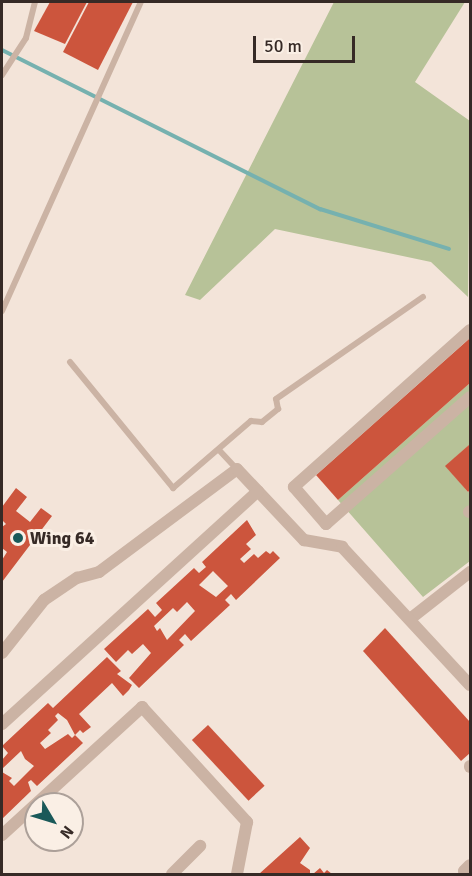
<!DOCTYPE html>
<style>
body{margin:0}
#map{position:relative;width:472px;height:876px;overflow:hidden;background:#f3e4d9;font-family:Signika,sans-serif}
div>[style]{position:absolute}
.green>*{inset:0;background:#b7c298}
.stream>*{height:4px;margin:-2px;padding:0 2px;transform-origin:2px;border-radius:2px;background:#76b1af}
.building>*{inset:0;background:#cc553d;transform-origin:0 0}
.lane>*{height:6px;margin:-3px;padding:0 3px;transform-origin:3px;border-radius:3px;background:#cbb3a4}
.street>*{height:12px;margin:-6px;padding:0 6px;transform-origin:6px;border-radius:6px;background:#cbb3a4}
.dots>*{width:16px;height:16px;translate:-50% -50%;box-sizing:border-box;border:3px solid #faefe5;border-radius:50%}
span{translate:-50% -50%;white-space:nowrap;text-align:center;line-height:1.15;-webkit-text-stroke:6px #faefe5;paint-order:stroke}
.poi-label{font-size:18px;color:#362a26;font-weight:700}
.left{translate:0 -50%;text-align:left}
.frame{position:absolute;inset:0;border:3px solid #362a26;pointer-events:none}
.north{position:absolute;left:24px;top:792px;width:60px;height:60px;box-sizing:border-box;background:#faefe5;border:2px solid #aca099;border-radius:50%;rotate:128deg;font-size:16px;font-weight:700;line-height:24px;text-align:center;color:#362a26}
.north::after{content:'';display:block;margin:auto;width:21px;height:27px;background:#1a5959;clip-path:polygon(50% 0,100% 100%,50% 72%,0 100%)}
.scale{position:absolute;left:253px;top:36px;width:102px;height:27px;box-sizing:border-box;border:3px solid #362a26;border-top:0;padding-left:8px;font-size:18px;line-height:21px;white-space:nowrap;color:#362a26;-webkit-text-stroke:4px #faefe5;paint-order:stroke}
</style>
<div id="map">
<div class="green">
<div style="clip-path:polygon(334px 2px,465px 2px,415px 82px,470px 121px,468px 297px,431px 262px,275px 229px,200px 300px,185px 295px)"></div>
<div style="clip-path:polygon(470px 383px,470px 444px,446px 466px,468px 492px,470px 490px,470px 561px,423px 597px,338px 500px)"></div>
</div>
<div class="stream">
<div style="left:2px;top:50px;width:356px;rotate:26.6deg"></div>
<div style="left:320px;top:209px;width:135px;rotate:17.2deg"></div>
</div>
<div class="building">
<div style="clip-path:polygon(50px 2px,87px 2px,65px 44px,34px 31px)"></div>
<div style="clip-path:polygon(89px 2px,133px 2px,98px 70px,63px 52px)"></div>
<div style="clip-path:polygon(470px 338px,470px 383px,338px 500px,316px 475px)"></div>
<div style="clip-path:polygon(470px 444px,470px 490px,468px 492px,445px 466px)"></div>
<div style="clip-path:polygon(16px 488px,27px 497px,16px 511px,30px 522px,41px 508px,52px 516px,2px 582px,2px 560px,7px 552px,2px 548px,2px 527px,6px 524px,2px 520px,2px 507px)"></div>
<div style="clip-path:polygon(evenodd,247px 520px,256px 535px,246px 544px,251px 549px,240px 559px,244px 563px,254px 554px,258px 558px,266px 551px,270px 554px,273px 551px,280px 558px,236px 600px,231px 594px,225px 600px,230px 605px,191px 641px,185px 634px,179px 640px,184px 645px,139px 688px,129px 678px,151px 653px,143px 644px,132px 654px,128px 650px,116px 662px,104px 649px,148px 609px,155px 617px,162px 610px,156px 603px,194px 568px,199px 573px,206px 567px,202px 562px,247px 520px,213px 571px,228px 586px,216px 597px,199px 585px,213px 571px,247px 520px,187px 602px,195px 611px,167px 640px,160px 628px,157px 631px,154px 626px,173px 608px,177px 612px,187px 602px)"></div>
<div style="clip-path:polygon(385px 628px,470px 722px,470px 753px,461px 761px,363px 651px)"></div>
<div style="clip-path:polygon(107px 657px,121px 671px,117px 674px,132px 685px,129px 690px,123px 696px,112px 683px,79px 714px,91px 727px,83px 733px,80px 730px,75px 735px,67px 720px,58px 713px,55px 716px,58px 720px,48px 730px,51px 733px,40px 743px,45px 749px,68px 734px,72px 738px,75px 735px,83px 743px,37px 786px,31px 780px,28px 782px,31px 791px,2px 819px,2px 772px,12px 778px,9px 781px,14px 786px,34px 766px,25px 759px,21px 751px,2px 769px,2px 760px,8px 753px,2px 746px,48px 703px,53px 708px)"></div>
<div style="left:208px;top:725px;width:83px;height:22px;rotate:47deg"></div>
<div style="clip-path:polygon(300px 837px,310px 848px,300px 863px,310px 870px,310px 874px,259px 874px)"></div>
<div style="clip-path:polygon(320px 868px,324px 873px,327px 870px,332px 874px,313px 874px)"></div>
</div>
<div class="lane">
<div style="left:2px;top:75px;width:44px;rotate:-57deg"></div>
<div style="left:26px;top:38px;width:37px;rotate:-76deg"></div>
<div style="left:2px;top:311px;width:339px;rotate:-65.8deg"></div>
<div style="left:70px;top:362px;width:163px;rotate:50.7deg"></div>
<div style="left:173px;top:488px;width:103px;rotate:-40.7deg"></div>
<div style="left:251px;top:421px;width:11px;rotate:5deg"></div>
<div style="left:262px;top:422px;width:21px;rotate:-39deg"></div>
<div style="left:278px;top:409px;width:10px;rotate:-101deg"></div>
<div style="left:276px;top:399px;width:179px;rotate:-34.8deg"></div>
<div style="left:219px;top:450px;width:26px;rotate:47deg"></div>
</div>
<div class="street">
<div style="left:470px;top:330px;width:236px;rotate:138.3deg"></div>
<div style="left:294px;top:487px;width:49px;rotate:49.1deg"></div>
<div style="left:326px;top:524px;width:192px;rotate:-41.4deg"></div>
<div style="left:469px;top:512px;width:1px;rotate:-45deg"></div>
<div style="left:410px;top:619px;width:76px;rotate:-38.1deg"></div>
<div style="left:2px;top:653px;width:68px;rotate:-51.6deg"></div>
<div style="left:44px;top:600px;width:40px;rotate:-34deg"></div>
<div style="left:77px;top:578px;width:23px;rotate:-15deg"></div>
<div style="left:99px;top:572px;width:172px;rotate:-36.7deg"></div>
<div style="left:237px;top:469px;width:98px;rotate:46.7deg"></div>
<div style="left:304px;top:540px;width:39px;rotate:10deg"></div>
<div style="left:342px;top:547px;width:188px;rotate:47.2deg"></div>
<div style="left:2px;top:724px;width:346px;rotate:-42.3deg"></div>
<div style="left:470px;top:766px;width:1px;rotate:90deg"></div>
<div style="left:2px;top:835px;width:190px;rotate:-42.4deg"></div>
<div style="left:142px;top:707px;width:156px;rotate:47.6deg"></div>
<div style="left:247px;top:822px;width:53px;rotate:100.9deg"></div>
<div style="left:172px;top:874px;width:40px;rotate:-45deg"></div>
<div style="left:467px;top:874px;width:4px;rotate:-135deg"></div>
<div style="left:464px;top:871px;width:8px;rotate:-45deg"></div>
</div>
<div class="dots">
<div style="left:18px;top:538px;background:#1a5959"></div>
</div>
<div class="poi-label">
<span class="left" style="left:30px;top:538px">Wing 64</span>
</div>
<div class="frame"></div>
<div class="north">N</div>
<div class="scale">50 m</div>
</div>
